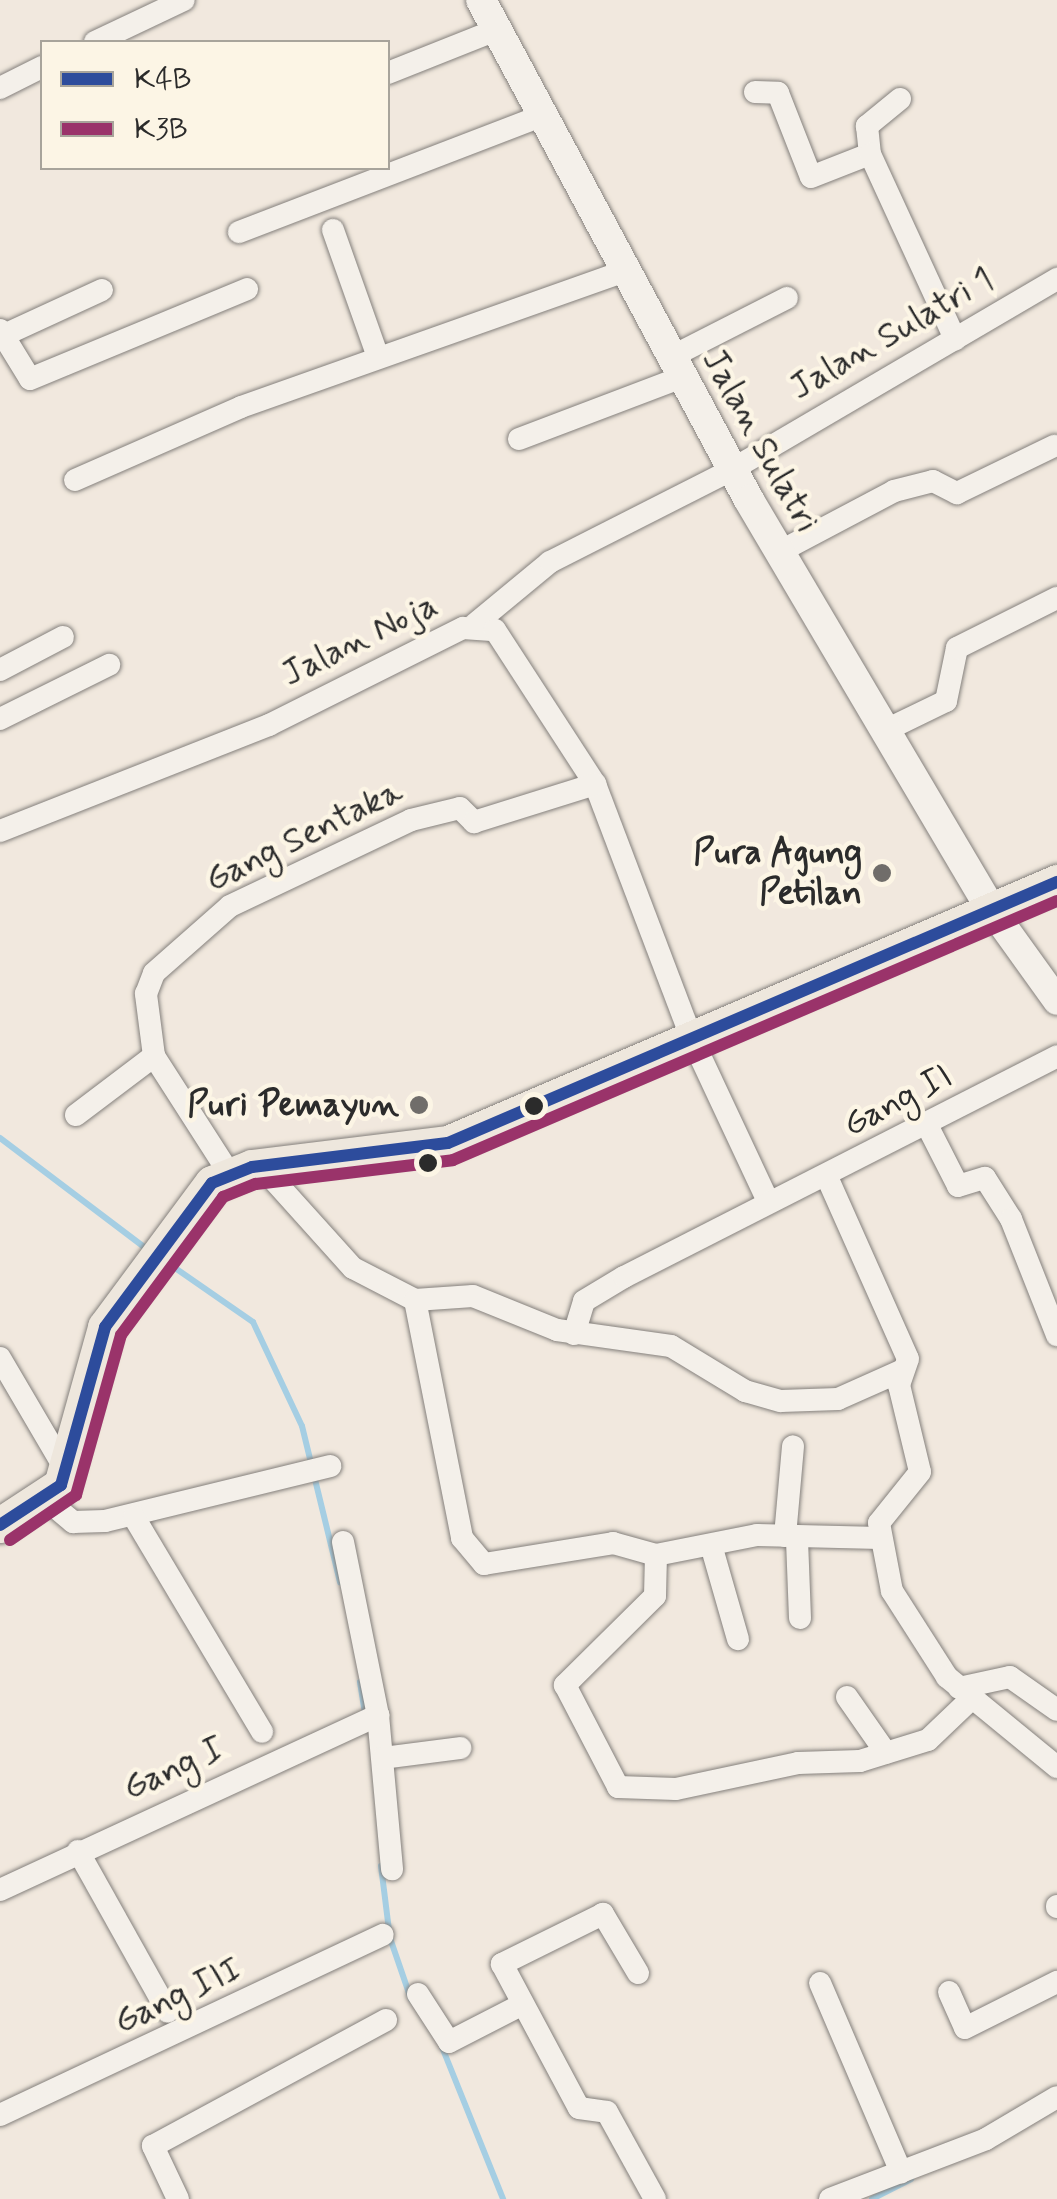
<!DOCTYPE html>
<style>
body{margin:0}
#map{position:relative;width:1057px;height:2199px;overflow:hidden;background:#f1e8de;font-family:Mynerve,sans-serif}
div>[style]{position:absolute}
.stream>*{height:6px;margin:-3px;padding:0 3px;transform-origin:3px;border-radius:3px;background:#a5cee3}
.roads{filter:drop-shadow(0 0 2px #84807c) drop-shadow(0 0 2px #84807c)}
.minor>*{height:22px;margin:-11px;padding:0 11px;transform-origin:11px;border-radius:11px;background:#f4f0ea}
.tertiary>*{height:28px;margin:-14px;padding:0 14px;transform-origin:14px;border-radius:14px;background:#f4f0ea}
.secondary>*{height:30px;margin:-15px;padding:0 15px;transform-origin:15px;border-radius:15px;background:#f4f0ea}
.primary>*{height:35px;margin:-17.5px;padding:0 17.5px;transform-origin:17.5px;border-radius:17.5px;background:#eee7dd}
.bus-1>*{height:12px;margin:-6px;padding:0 6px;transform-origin:6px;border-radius:6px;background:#2d4c9c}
.bus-2>*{height:12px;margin:-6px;padding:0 6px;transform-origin:6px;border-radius:6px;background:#9a336a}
.dots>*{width:28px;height:28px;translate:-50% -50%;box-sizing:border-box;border:5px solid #fcf5e5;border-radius:50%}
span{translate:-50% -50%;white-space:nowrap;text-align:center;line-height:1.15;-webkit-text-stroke:9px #fcf5e5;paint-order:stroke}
.street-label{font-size:35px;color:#2b2b2b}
.poi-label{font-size:35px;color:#2b2b2b;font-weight:700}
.right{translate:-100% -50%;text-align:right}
.legend{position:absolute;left:40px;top:40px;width:350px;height:130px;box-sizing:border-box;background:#fcf5e5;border:2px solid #a8a49b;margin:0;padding:12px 18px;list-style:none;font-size:30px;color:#2b2b2b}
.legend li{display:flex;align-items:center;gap:20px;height:50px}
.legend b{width:50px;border:2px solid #a8a49b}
</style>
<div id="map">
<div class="stream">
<div style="left:0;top:1138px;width:184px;rotate:37.1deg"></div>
<div style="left:165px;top:1261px;width:107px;rotate:34.7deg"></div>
<div style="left:253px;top:1322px;width:115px;rotate:64.8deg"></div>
<div style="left:302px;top:1426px;width:161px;rotate:76.3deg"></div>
<div style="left:360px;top:1682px;width:32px;rotate:81deg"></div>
<div style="left:381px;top:1866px;width:73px;rotate:82.9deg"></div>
<div style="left:390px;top:1938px;width:65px;rotate:71deg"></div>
<div style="left:442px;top:2047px;width:164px;rotate:68.1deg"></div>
<div style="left:872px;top:2199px;width:44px;rotate:-27.1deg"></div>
</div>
<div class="roads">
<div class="minor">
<div style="left:95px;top:42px;width:98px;rotate:-25.3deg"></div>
<div style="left:388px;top:73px;width:116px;rotate:-21.7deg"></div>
<div style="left:0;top:88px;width:47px;rotate:-26.6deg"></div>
<div style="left:755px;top:92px;width:23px;rotate:2deg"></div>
<div style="left:778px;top:93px;width:90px;rotate:68.6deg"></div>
<div style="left:811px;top:177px;width:63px;rotate:-21.3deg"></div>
<div style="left:900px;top:99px;width:43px;rotate:140.7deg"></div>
<div style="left:867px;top:126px;width:28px;rotate:84deg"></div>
<div style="left:870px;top:154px;width:204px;rotate:65.3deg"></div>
<div style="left:333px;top:230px;width:135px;rotate:70.5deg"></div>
<div style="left:239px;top:232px;width:321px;rotate:-21deg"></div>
<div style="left:0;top:330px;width:57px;rotate:58.5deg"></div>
<div style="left:30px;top:379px;width:235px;rotate:-22.5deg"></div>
<div style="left:2px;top:336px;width:110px;rotate:-24.7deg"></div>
<div style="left:671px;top:357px;width:130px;rotate:-27deg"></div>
<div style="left:519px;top:439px;width:174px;rotate:-20.8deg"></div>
<div style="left:75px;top:480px;width:181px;rotate:-23.7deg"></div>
<div style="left:241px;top:407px;width:407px;rotate:-19.5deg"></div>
<div style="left:779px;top:552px;width:130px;rotate:-27.9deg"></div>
<div style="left:894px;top:491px;width:40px;rotate:-14.4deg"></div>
<div style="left:933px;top:481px;width:27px;rotate:27deg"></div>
<div style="left:957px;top:493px;width:108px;rotate:-25.9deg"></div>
<div style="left:475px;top:624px;width:97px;rotate:-39.6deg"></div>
<div style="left:550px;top:562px;width:205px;rotate:-26.9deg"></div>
<div style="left:733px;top:469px;width:376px;rotate:-30.4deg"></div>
<div style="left:0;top:670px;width:71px;rotate:-27.6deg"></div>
<div style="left:0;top:719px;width:122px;rotate:-26.4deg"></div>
<div style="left:884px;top:731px;width:69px;rotate:-25.8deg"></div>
<div style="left:946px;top:701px;width:54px;rotate:-78.3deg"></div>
<div style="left:957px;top:648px;width:112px;rotate:-26.6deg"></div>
<div style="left:0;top:831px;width:289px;rotate:-21.5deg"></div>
<div style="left:269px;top:725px;width:217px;rotate:-26.6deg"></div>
<div style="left:463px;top:628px;width:32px;rotate:4deg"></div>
<div style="left:495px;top:630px;width:184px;rotate:57deg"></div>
<div style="left:595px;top:784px;width:273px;rotate:69.2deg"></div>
<div style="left:692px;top:1039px;width:174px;rotate:64.9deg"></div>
<div style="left:76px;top:1115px;width:98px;rotate:-37.1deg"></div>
<div style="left:928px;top:1127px;width:66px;rotate:63deg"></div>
<div style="left:958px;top:1186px;width:28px;rotate:-17deg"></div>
<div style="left:985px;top:1178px;width:49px;rotate:57.6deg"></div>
<div style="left:1011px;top:1219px;width:125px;rotate:68.4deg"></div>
<div style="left:261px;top:1166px;width:137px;rotate:48deg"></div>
<div style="left:353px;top:1268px;width:70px;rotate:27.3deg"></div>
<div style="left:415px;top:1300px;width:243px;rotate:78.8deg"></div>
<div style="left:462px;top:1538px;width:34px;rotate:50deg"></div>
<div style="left:484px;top:1564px;width:131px;rotate:-9.2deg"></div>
<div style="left:613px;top:1543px;width:45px;rotate:15.6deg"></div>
<div style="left:656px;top:1555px;width:103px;rotate:-11.2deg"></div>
<div style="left:757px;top:1535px;width:123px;rotate:1.4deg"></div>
<div style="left:229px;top:1173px;width:139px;rotate:-122.7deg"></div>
<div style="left:154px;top:1056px;width:63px;rotate:-97.4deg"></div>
<div style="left:146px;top:994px;width:22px;rotate:-69deg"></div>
<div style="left:154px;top:973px;width:101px;rotate:-41.4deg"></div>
<div style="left:230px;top:906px;width:200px;rotate:-25.4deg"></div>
<div style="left:411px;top:820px;width:50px;rotate:-13.8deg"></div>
<div style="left:460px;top:808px;width:20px;rotate:45deg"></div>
<div style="left:474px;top:822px;width:127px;rotate:-17.4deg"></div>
<div style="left:827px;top:1177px;width:199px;rotate:66deg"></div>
<div style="left:908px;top:1359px;width:28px;rotate:109deg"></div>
<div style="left:899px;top:1385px;width:89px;rotate:76.4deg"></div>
<div style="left:920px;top:1472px;width:65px;rotate:128.8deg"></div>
<div style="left:879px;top:1523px;width:69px;rotate:79.2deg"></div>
<div style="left:892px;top:1591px;width:102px;rotate:57.4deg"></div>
<div style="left:947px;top:1677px;width:142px;rotate:39.3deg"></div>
<div style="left:415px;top:1300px;width:58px;rotate:-3.9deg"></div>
<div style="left:473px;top:1296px;width:91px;rotate:22deg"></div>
<div style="left:557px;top:1330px;width:115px;rotate:8deg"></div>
<div style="left:671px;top:1346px;width:87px;rotate:31.3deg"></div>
<div style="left:745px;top:1391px;width:37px;rotate:16deg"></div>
<div style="left:781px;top:1401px;width:57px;rotate:-2deg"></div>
<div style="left:838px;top:1399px;width:71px;rotate:-24deg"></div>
<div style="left:574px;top:1334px;width:34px;rotate:-73deg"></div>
<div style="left:584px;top:1301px;width:47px;rotate:-31deg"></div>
<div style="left:624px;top:1277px;width:486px;rotate:-27deg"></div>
<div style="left:0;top:1358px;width:134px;rotate:59.6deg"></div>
<div style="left:48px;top:1501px;width:33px;rotate:40deg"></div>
<div style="left:73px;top:1522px;width:32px;rotate:-2deg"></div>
<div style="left:105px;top:1521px;width:232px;rotate:-13.7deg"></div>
<div style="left:134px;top:1517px;width:250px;rotate:59.2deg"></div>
<div style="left:785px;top:1536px;width:90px;rotate:-84.9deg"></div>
<div style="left:797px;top:1540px;width:78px;rotate:87.8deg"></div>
<div style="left:343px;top:1542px;width:177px;rotate:78.6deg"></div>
<div style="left:378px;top:1715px;width:155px;rotate:84.8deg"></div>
<div style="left:711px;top:1545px;width:98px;rotate:74deg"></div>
<div style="left:656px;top:1555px;width:41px;rotate:91.4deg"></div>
<div style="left:655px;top:1596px;width:127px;rotate:135.3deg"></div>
<div style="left:565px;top:1685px;width:115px;rotate:62.5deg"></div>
<div style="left:618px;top:1787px;width:58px;rotate:2deg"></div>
<div style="left:676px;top:1789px;width:125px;rotate:-12deg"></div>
<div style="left:798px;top:1763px;width:62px;rotate:-1.8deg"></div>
<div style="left:860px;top:1761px;width:71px;rotate:-17.2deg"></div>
<div style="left:928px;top:1740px;width:59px;rotate:-43.6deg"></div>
<div style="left:959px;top:1688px;width:52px;rotate:-12.2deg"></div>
<div style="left:1010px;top:1677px;width:57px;rotate:35.1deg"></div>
<div style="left:847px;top:1697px;width:68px;rotate:55.1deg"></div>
<div style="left:383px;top:1758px;width:78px;rotate:-7.4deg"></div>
<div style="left:78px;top:1851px;width:184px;rotate:60.8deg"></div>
<div style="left:0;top:1890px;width:417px;rotate:-24.8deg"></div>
<div style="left:1057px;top:1906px;width:1px;rotate:90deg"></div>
<div style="left:638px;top:1973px;width:69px;rotate:-120.7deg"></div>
<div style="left:603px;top:1914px;width:113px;rotate:153.7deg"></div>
<div style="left:502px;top:1964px;width:163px;rotate:61.9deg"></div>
<div style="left:579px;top:2108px;width:28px;rotate:8deg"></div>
<div style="left:607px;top:2112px;width:99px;rotate:61.1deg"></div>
<div style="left:820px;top:1983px;width:206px;rotate:66.8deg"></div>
<div style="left:949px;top:1992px;width:39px;rotate:66deg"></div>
<div style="left:965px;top:2028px;width:103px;rotate:-26.6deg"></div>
<div style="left:418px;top:1994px;width:57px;rotate:57.1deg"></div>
<div style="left:449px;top:2042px;width:81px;rotate:-27.2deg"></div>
<div style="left:0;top:2115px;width:423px;rotate:-25.2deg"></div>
<div style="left:178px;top:2199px;width:59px;rotate:-115.3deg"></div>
<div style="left:153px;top:2146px;width:265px;rotate:-28.4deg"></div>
<div style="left:830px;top:2199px;width:167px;rotate:-21deg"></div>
<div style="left:986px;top:2139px;width:82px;rotate:-30.6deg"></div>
</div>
<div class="tertiary">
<div style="left:991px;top:909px;width:113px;rotate:54.3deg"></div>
</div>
<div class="secondary">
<div style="left:481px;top:0;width:567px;rotate:61.81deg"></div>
<div style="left:749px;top:500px;width:475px;rotate:59.4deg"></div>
</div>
<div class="primary">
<div style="left:0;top:1525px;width:73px;rotate:-33.3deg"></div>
<div style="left:61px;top:1485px;width:164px;rotate:-74.4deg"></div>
<div style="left:105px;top:1327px;width:179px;rotate:-53.4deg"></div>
<div style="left:212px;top:1183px;width:43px;rotate:-21.8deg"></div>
<div style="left:252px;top:1167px;width:197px;rotate:-7deg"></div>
<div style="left:448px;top:1143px;width:663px;rotate:-23.2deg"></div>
</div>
</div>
<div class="bus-1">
<div style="left:0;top:1525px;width:73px;rotate:-33.3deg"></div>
<div style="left:61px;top:1485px;width:164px;rotate:-74.4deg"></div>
<div style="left:105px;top:1327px;width:179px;rotate:-53.4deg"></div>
<div style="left:212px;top:1183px;width:43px;rotate:-21.8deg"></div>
<div style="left:252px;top:1167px;width:197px;rotate:-7deg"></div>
<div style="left:448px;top:1143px;width:663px;rotate:-23.2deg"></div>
</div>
<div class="bus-2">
<div style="left:10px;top:1540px;width:80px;rotate:-34.3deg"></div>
<div style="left:76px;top:1495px;width:166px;rotate:-74.3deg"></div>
<div style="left:121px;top:1335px;width:172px;rotate:-53.5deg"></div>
<div style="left:223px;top:1197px;width:35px;rotate:-22deg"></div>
<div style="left:256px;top:1184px;width:198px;rotate:-6.9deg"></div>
<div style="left:453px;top:1160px;width:657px;rotate:-23.21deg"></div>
</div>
<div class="dots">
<div style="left:882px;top:873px;background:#706d6a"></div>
<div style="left:419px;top:1105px;background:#706d6a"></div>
<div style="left:534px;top:1106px;background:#2b2b2b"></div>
<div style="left:428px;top:1163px;background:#2b2b2b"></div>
</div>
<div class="street-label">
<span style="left:892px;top:334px;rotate:-30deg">Jalan Sulatri 1</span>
<span style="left:760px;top:441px;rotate:61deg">Jalan Sulatri</span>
<span style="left:360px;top:640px;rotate:-26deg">Jalan Noja</span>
<span style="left:304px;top:836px;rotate:-26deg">Gang Sentaka</span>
<span style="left:898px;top:1101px;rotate:-27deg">Gang II</span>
<span style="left:174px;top:1769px;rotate:-24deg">Gang I</span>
<span style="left:178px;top:1996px;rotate:-25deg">Gang III</span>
</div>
<div class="poi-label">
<span class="right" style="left:862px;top:873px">Pura Agung<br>Petilan</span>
<span class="right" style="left:399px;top:1105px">Puri Pemayun</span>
</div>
<ul class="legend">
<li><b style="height:12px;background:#2d4c9c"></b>K4B</li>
<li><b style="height:12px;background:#9a336a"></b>K3B</li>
</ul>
</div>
